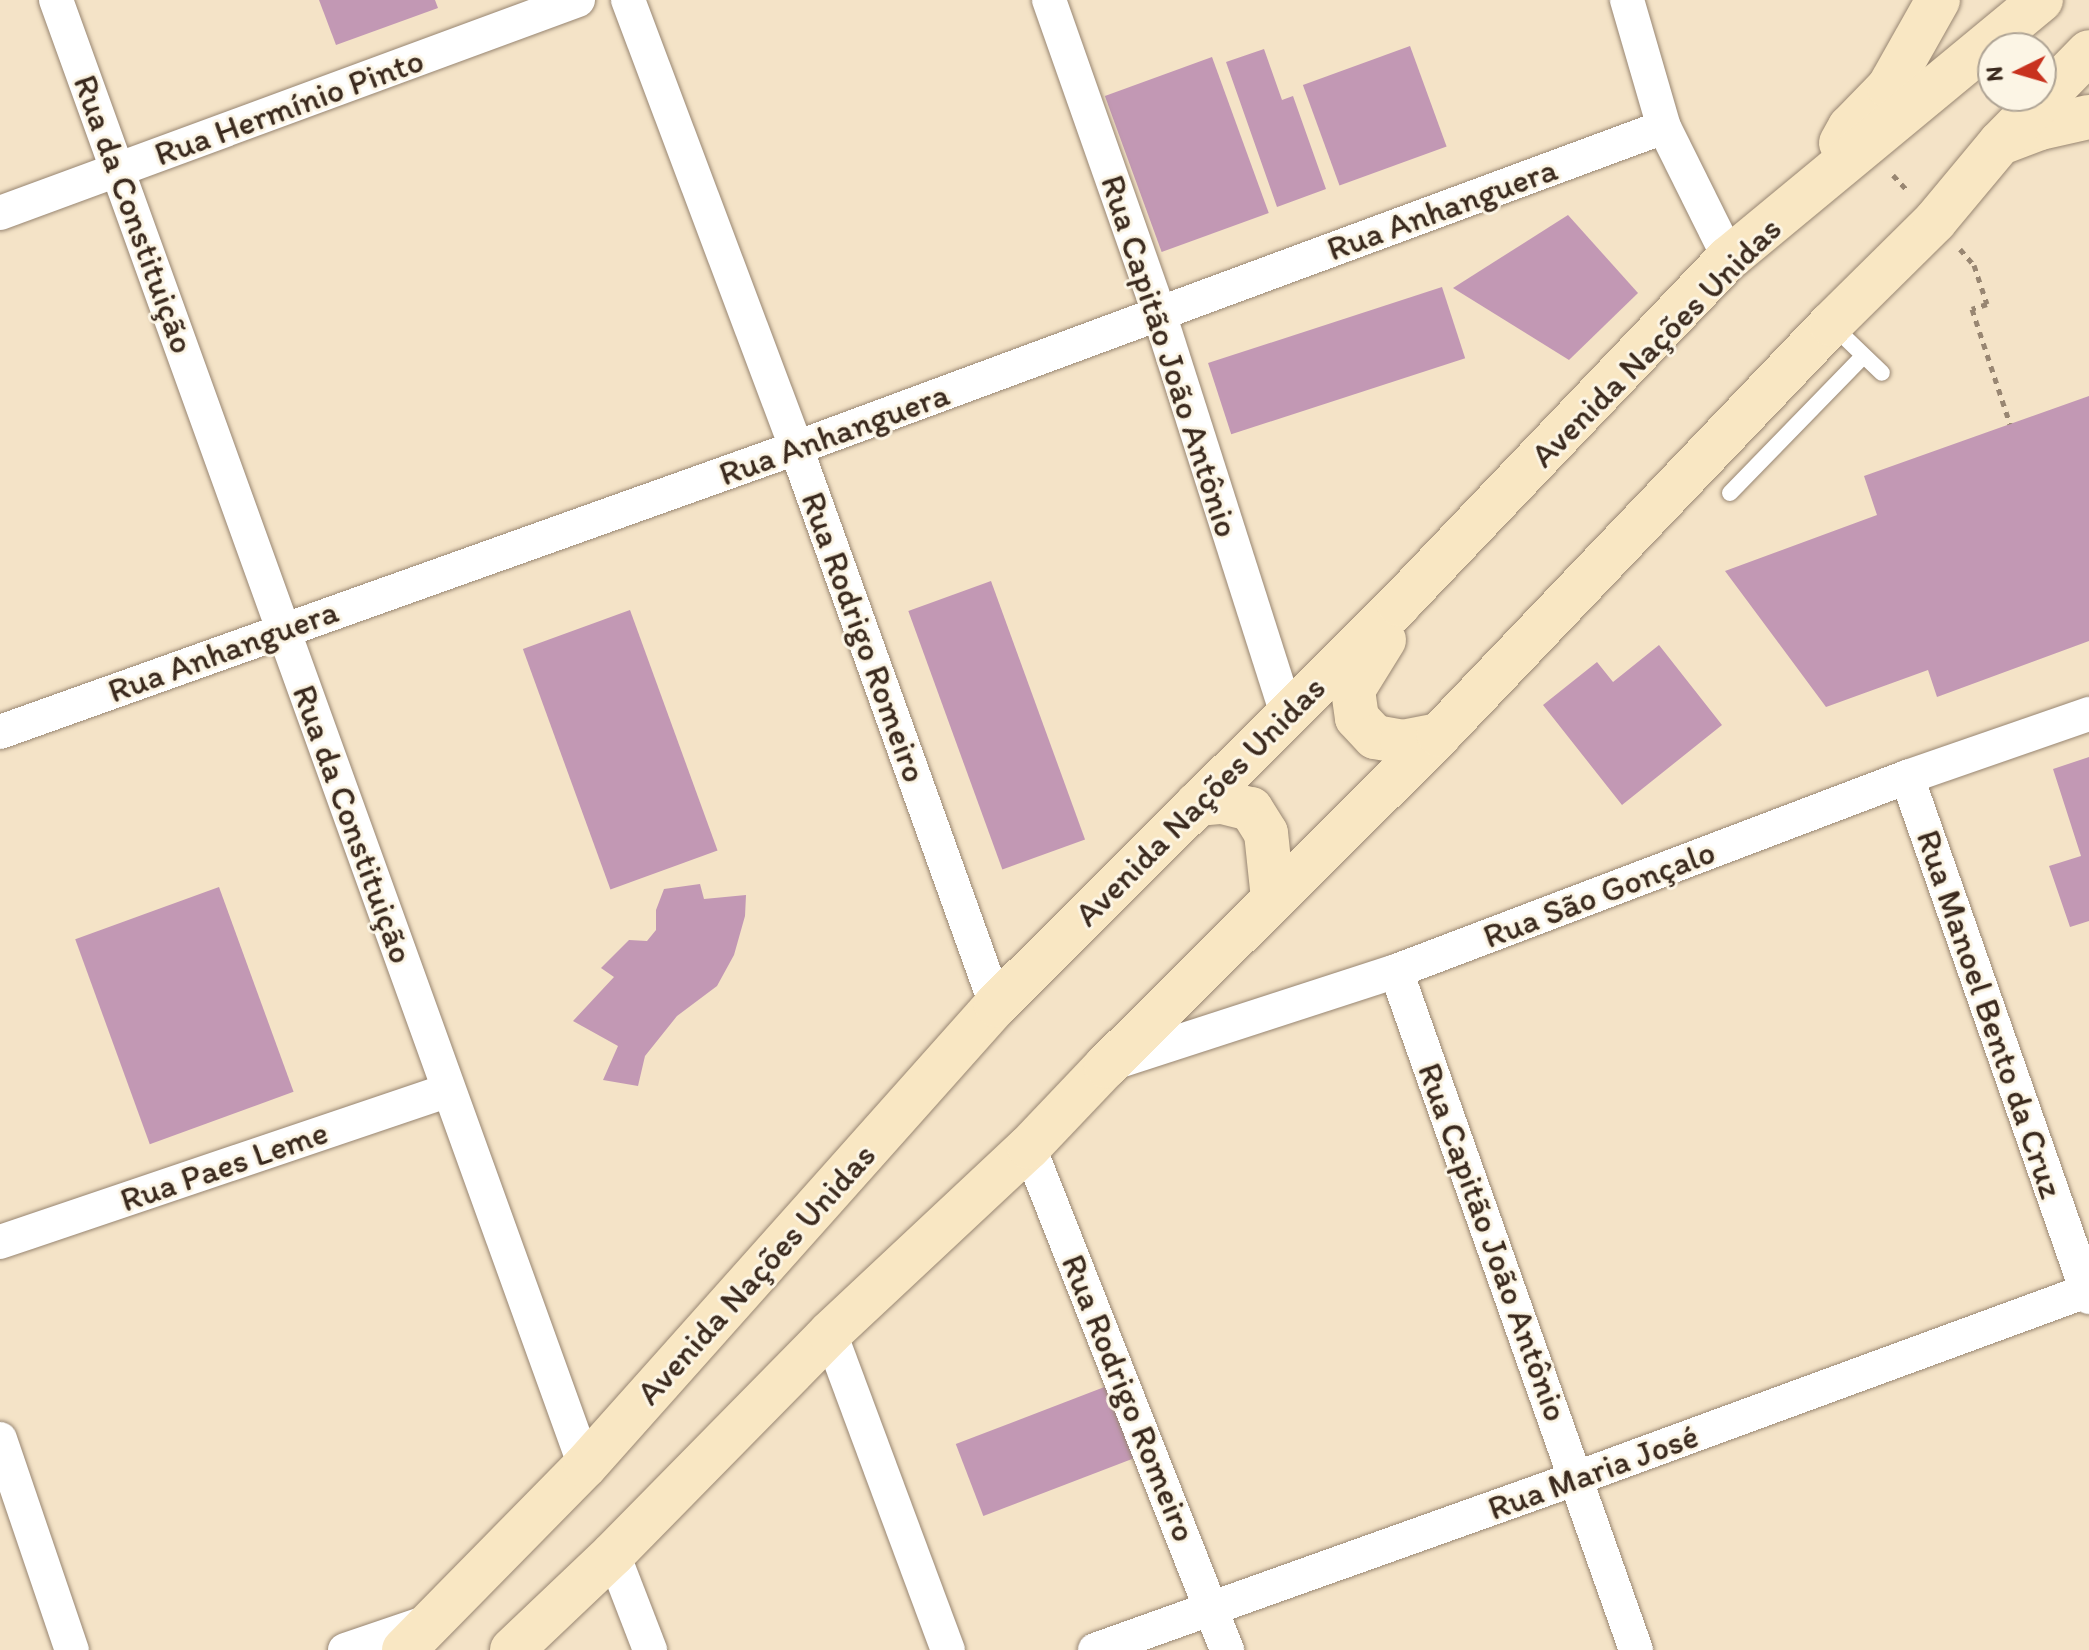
<!DOCTYPE html>
<meta charset="utf-8">
<style>
body{margin:0}
#map{position:relative;width:2089px;height:1650px;overflow:hidden;background:#f4e3c7;font-family:Itim,sans-serif}
div>[style]{position:absolute}
.building>*{inset:0;background:#c298b4;transform-origin:0 0}
.path>*{height:5px;margin-top:-2.5px;transform-origin:0;background:repeating-linear-gradient(90deg,#988672 0 6px,transparent 0 12px)}
.roads{filter:drop-shadow(0 0 2px #988672) drop-shadow(0 0 2px #988672)}
.service>*{height:16px;margin:-8px;padding:0 8px;transform-origin:8px;border-radius:8px;background:#fff}
.minor>*{height:34px;margin:-17px;padding:0 17px;transform-origin:17px;border-radius:17px;background:#fff}
.secondary>*{height:44px;margin:-22px;padding:0 22px;transform-origin:22px;border-radius:22px;background:#f9e7c3}
span{translate:-50% -50%;white-space:nowrap;text-align:center;line-height:1.15;-webkit-text-stroke:6px #fcf5e5;paint-order:stroke}
.street-label{font-size:34px;color:#3b2a1e}
.north{position:absolute;left:1977px;top:32px;width:80px;height:80px;box-sizing:border-box;background:#fcf5e5;border:2px solid #afa495;border-radius:50%;rotate:265deg;font-size:22px;font-weight:700;line-height:32px;text-align:center;color:#3b2a1e}
.north::after{content:'';display:block;margin:auto;width:28px;height:36px;background:#c8321e;clip-path:polygon(50% 0,100% 100%,50% 72%,0 100%)}
</style>
<div id="map">
<div class="building">
<div style="clip-path:polygon(319px 0,435px 0,438px 8px,336px 45px)"></div>
<div style="left:1410px;top:46px;width:107px;height:114px;rotate:70deg"></div>
<div style="clip-path:polygon(1264px 49px,1282px 100px,1293px 96px,1326px 189px,1277px 207px,1226px 62px)"></div>
<div style="left:1212px;top:57px;width:166px;height:114px;rotate:70deg"></div>
<div style="clip-path:polygon(1568px 215px,1638px 293px,1569px 360px,1453px 288px)"></div>
<div style="left:1442px;top:287px;width:75px;height:246px;rotate:72deg"></div>
<div style="clip-path:polygon(2089px 396px,2089px 641px,1937px 697px,1928px 670px,1826px 707px,1725px 571px,1877px 515px,1864px 476px)"></div>
<div style="left:991px;top:581px;width:275px;height:88px;rotate:70deg"></div>
<div style="left:630px;top:610px;width:256px;height:114px;rotate:70deg"></div>
<div style="clip-path:polygon(1659px 645px,1722px 725px,1622px 805px,1543px 705px,1597px 662px,1613px 682px)"></div>
<div style="clip-path:polygon(2089px 757px,2089px 921px,2070px 927px,2049px 866px,2081px 856px,2053px 769px)"></div>
<div style="clip-path:polygon(700px 884px,704px 899px,746px 895px,745px 916px,734px 955px,717px 986px,677px 1016px,645px 1056px,638px 1086px,603px 1080px,618px 1046px,573px 1021px,614px 977px,601px 968px,629px 940px,647px 941px,656px 930px,656px 910px,664px 889px)"></div>
<div style="left:219px;top:887px;width:218px;height:153px;rotate:70deg"></div>
<div style="left:1107px;top:1386px;width:77px;height:162px;rotate:69deg"></div>
</div>
<div class="path">
<div style="left:1893px;top:175px;width:22px;rotate:47deg"></div>
<div style="left:1960px;top:249px;width:21px;rotate:49deg"></div>
<div style="left:1974px;top:265px;width:41px;rotate:71.6deg"></div>
<div style="left:1987px;top:304px;width:16px;rotate:162deg"></div>
<div style="left:1972px;top:309px;width:121px;rotate:71.7deg"></div>
</div>
<div class="roads">
<div class="service">
<div style="left:1832px;top:325px;width:69px;rotate:43.8deg"></div>
<div style="left:1730px;top:493px;width:191px;rotate:-45.8deg"></div>
</div>
<div class="minor">
<div style="left:56px;top:0;width:1559px;rotate:70.16deg"></div>
<div style="left:628px;top:0;width:478px;rotate:69.4deg"></div>
<div style="left:796px;top:448px;width:592px;rotate:70.25deg"></div>
<div style="left:1049px;top:0;width:332px;rotate:70.6deg"></div>
<div style="left:1159px;top:313px;width:420px;rotate:72.3deg"></div>
<div style="left:1627px;top:0;width:132px;rotate:73.8deg"></div>
<div style="left:1664px;top:127px;width:146px;rotate:63.6deg"></div>
<div style="left:0;top:213px;width:616px;rotate:-20.23deg"></div>
<div style="left:0;top:732px;width:845px;rotate:-19.64deg"></div>
<div style="left:796px;top:448px;width:925px;rotate:-20.3deg"></div>
<div style="left:1907px;top:777px;width:551px;rotate:70.71deg"></div>
<div style="left:1396px;top:971px;width:720px;rotate:70.53deg"></div>
<div style="left:1110px;top:1064px;width:301px;rotate:-18deg"></div>
<div style="left:1396px;top:971px;width:547px;rotate:-20.79deg"></div>
<div style="left:1907px;top:777px;width:193px;rotate:-19.1deg"></div>
<div style="left:1029px;top:1147px;width:541px;rotate:68.51deg"></div>
<div style="left:0;top:1242px;width:473px;rotate:-18.7deg"></div>
<div style="left:830px;top:1333px;width:338px;rotate:69.6deg"></div>
<div style="left:0;top:1439px;width:223px;rotate:71.2deg"></div>
<div style="left:613px;top:1554px;width:103px;rotate:68.9deg"></div>
<div style="left:345px;top:1650px;width:90px;rotate:-18.8deg"></div>
<div style="left:1095px;top:1650px;width:512px;rotate:-19.64deg"></div>
<div style="left:1577px;top:1478px;width:545px;rotate:-20.16deg"></div>
</div>
<div class="secondary">
<div style="left:2006px;top:141px;width:36px;rotate:-21deg"></div>
<div style="left:2040px;top:128px;width:50px;rotate:-12.7deg"></div>
<div style="left:1841px;top:143px;width:18px;rotate:-61deg"></div>
<div style="left:1850px;top:127px;width:56px;rotate:-45.7deg"></div>
<div style="left:1889px;top:87px;width:100px;rotate:-60.6deg"></div>
<div style="left:1384px;top:640px;width:59px;rotate:121.8deg"></div>
<div style="left:1353px;top:690px;width:28px;rotate:82deg"></div>
<div style="left:1357px;top:718px;width:26px;rotate:47deg"></div>
<div style="left:1375px;top:737px;width:27px;rotate:10deg"></div>
<div style="left:1402px;top:742px;width:38px;rotate:-11deg"></div>
<div style="left:1197px;top:804px;width:25px;rotate:-5deg"></div>
<div style="left:1222px;top:802px;width:30px;rotate:14deg"></div>
<div style="left:1251px;top:809px;width:28px;rotate:58deg"></div>
<div style="left:1266px;top:833px;width:66px;rotate:83.9deg"></div>
<div style="left:404px;top:1650px;width:258px;rotate:-45.5deg"></div>
<div style="left:585px;top:1466px;width:618px;rotate:-48.28deg"></div>
<div style="left:996px;top:1005px;width:569px;rotate:-44.86deg"></div>
<div style="left:1399px;top:604px;width:478px;rotate:-46.4deg"></div>
<div style="left:1729px;top:258px;width:405px;rotate:-39.6deg"></div>
<div style="left:512px;top:1650px;width:139px;rotate:-43.5deg"></div>
<div style="left:613px;top:1554px;width:310px;rotate:-45.5deg"></div>
<div style="left:830px;top:1333px;width:272px;rotate:-43.1deg"></div>
<div style="left:1029px;top:1147px;width:112px;rotate:-46.5deg"></div>
<div style="left:1106px;top:1066px;width:470px;rotate:-44.8deg"></div>
<div style="left:1439px;top:735px;width:568px;rotate:-46.36deg"></div>
<div style="left:1831px;top:324px;width:146px;rotate:-44.7deg"></div>
<div style="left:1935px;top:221px;width:102px;rotate:-50.2deg"></div>
<div style="left:2000px;top:143px;width:127px;rotate:-45.6deg"></div>
</div>
</div>
<div class="street-label">
<span style="left:289px;top:107px;rotate:-20deg">Rua Hermínio Pinto</span>
<span style="left:1442px;top:209px;rotate:-20deg">Rua Anhanguera</span>
<span style="left:134px;top:214px;rotate:70deg">Rua da Constituição</span>
<span style="left:1656px;top:342px;rotate:-45deg">Avenida Nações Unidas</span>
<span style="left:1170px;top:356px;rotate:72deg">Rua Capitão João Antônio</span>
<span style="left:834px;top:434px;rotate:-20deg">Rua Anhanguera</span>
<span style="left:864px;top:637px;rotate:70deg">Rua Rodrigo Romeiro</span>
<span style="left:223px;top:651px;rotate:-20deg">Rua Anhanguera</span>
<span style="left:1200px;top:801px;rotate:-45deg">Avenida Nações Unidas</span>
<span style="left:353px;top:824px;rotate:70deg">Rua da Constituição</span>
<span style="left:1599px;top:894px;rotate:-21deg">Rua São Gonçalo</span>
<span style="left:1990px;top:1014px;rotate:71deg">Rua Manoel Bento da Cruz</span>
<span style="left:224px;top:1166px;rotate:-19deg">Rua Paes Leme</span>
<span style="left:1493px;top:1242px;rotate:70deg">Rua Capitão João Antônio</span>
<span style="left:756px;top:1274px;rotate:-48deg">Avenida Nações Unidas</span>
<span style="left:1129px;top:1398px;rotate:68deg">Rua Rodrigo Romeiro</span>
<span style="left:1593px;top:1472px;rotate:-20deg">Rua Maria José</span>
</div>
<div class="north">N</div>
</div>
